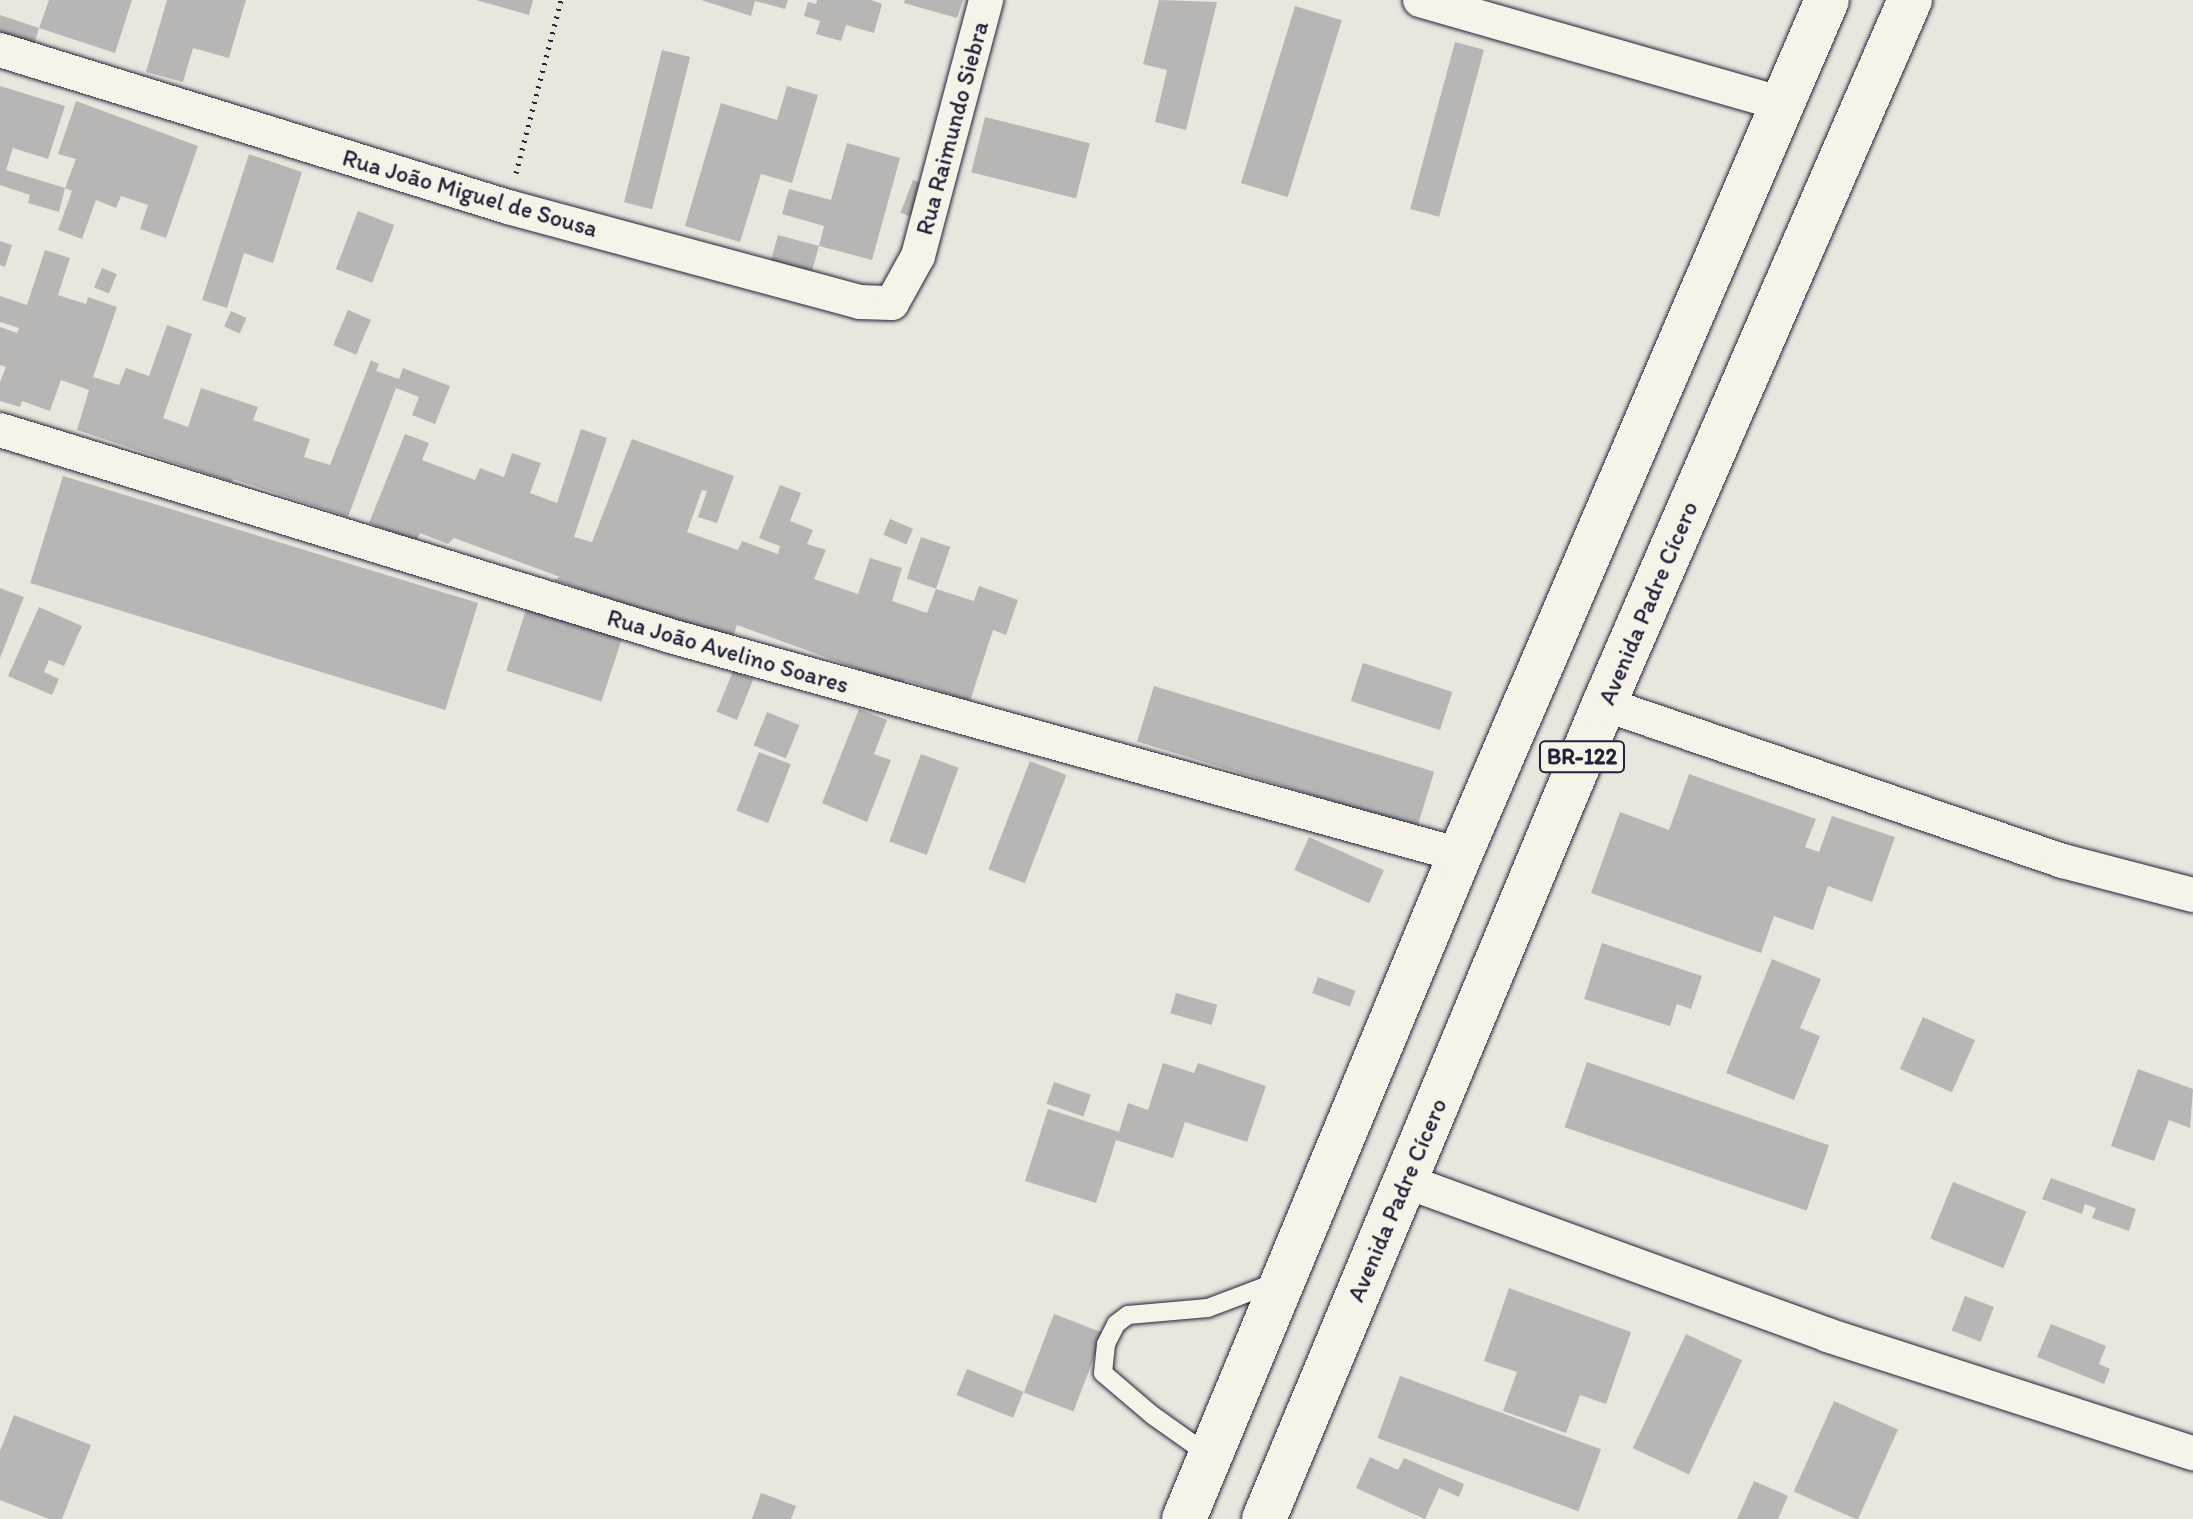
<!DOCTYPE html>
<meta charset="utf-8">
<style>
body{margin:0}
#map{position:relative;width:2193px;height:1519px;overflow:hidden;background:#eae6de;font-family:Itim,sans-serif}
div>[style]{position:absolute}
.building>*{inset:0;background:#b8b6b5;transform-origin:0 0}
.path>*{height:5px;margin-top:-2.5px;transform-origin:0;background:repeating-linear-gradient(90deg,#22223b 0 2px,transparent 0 8px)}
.roads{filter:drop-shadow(0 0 2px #22223b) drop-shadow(0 0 2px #22223b)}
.lane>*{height:18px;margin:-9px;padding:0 9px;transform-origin:9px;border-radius:9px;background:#f7f3e8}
.street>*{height:34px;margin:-17px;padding:0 17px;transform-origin:17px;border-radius:17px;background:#f7f3e8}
.highway>*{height:44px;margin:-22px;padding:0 22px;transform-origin:22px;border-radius:22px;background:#f7f3e8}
span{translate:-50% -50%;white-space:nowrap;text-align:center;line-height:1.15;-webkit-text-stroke:6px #f7f3e8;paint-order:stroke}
.shield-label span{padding:2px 6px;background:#f7f3e8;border:2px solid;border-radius:6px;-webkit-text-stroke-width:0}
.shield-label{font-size:22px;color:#22223b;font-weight:700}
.street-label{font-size:24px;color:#22223b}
</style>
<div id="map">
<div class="building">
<div style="clip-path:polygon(49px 0,132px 0,115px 53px,39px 28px)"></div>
<div style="clip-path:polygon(167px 0,246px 0,229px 58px,193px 48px,183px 82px,146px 72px)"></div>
<div style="clip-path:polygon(476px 0,533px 0,529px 15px)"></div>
<div style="clip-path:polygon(701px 0,788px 0,785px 9px,755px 1px,751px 16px)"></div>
<div style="clip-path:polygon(817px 0,871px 0,882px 4px,874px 33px,846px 25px,841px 41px,816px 34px,820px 21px,804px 16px,808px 2px,816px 4px)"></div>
<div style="clip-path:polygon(905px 0,963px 0,957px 18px,904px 3px)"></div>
<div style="clip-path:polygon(1159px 0,1217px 2px,1186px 130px,1155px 122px,1167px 70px,1143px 64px)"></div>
<div style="left:1295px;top:6px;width:49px;height:185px;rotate:17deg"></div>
<div style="clip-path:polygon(0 15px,39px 28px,34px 45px,0 34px)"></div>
<div style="left:1455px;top:42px;width:30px;height:173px;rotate:15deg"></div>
<div style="left:662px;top:50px;width:29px;height:157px;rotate:14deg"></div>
<div style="clip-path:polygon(0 86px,65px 106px,48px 159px,13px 148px,6px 170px,65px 188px,59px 212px,28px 203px,30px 195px,0 185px)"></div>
<div style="clip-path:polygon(787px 86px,818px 95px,792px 183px,761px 174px,740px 242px,685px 226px,721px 103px,777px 120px)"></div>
<div style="clip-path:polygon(76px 101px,198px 146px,166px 238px,140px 229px,148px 205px,121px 196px,116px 208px,96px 200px,82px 239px,58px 230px,72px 191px,65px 188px,76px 159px,58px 154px)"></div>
<div style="left:985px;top:117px;width:108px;height:57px;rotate:14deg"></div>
<div style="clip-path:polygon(847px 143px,900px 158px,872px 260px,819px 246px,812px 271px,771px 260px,778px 235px,819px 246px,824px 226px,782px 214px,789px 189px,831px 200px)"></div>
<div style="clip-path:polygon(249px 154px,302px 172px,273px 263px,244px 253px,227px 308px,202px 300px)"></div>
<div style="left:913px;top:180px;width:19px;height:35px;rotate:21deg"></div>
<div style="left:358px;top:211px;width:39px;height:62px;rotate:21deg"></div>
<div style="clip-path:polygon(0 241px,12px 245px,5px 267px,0 265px)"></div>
<div style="clip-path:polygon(45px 250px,70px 258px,58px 295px,86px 304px,88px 297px,117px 307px,93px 377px,119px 385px,126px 368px,149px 376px,167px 325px,192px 334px,163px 418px,188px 427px,201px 388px,258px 407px,253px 420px,310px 439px,304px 457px,330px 465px,371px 360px,379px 364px,376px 371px,399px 379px,403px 368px,450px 386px,435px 424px,412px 415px,419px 397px,396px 388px,348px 517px,233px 479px,232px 482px,77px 430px,89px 390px,61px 380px,50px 411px,22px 401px,20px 407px,0 401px,0 382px,6px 367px,0 365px,0 327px,17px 333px,19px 328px,0 322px,0 296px,27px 305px)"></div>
<div style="left:102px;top:268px;width:16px;height:21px;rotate:22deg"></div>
<div style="left:348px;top:310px;width:25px;height:38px;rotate:23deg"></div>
<div style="left:231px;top:311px;width:17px;height:17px;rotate:24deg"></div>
<div style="clip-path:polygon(581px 429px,607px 438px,574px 537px,592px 542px,632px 439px,734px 476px,717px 523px,698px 517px,707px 491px,702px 490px,687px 532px,738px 550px,742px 541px,778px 554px,780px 546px,759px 538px,780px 485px,801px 493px,790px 521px,813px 530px,807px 544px,826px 550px,814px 579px,858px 594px,870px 558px,902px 568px,892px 601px,927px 613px,936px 589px,974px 601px,979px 586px,1018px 600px,1006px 635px,993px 630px,970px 701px,905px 680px,902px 685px,737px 625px,732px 639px,554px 580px,560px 577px,454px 538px,448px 544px,420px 533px,416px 541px,369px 523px,405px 434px,429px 443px,422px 460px,475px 480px,480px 468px,504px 477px,512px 453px,541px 463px,530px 493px,557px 503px)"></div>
<div style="left:63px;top:476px;width:434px;height:112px;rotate:17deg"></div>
<div style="left:890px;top:519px;width:25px;height:17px;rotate:23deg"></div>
<div style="left:921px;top:537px;width:31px;height:44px;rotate:19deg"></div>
<div style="clip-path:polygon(0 588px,24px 597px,0 658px)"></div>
<div style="clip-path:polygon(39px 607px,82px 626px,64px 666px,49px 660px,44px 672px,59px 679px,52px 695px,8px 676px)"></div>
<div style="left:527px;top:607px;width:100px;height:67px;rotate:18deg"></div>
<div style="left:1363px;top:663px;width:94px;height:40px;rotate:18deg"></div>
<div style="left:733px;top:671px;width:22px;height:44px;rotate:22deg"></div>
<div style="left:1154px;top:686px;width:293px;height:58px;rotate:17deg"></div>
<div style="clip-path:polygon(859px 709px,887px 720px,874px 754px,891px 760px,867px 822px,822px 803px)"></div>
<div style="left:767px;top:712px;width:35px;height:36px;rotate:22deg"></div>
<div style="left:759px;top:752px;width:34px;height:63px;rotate:21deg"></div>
<div style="left:921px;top:754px;width:40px;height:93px;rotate:20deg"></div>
<div style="left:1030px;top:761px;width:39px;height:116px;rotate:21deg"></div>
<div style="clip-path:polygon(1689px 774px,1816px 819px,1805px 847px,1819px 852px,1832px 816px,1895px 837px,1872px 902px,1828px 886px,1813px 930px,1774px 916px,1761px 953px,1591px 893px,1620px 812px,1669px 830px)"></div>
<div style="left:1309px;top:837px;width:82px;height:36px;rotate:24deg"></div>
<div style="clip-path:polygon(1602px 943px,1702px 976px,1691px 1009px,1677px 1004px,1670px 1026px,1584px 999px)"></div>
<div style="clip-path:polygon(1772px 959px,1821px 979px,1800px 1028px,1820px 1036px,1794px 1100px,1726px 1073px)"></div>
<div style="left:1318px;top:977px;width:40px;height:17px;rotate:20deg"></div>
<div style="left:1176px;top:993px;width:43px;height:21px;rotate:16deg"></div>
<div style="left:1923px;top:1017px;width:57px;height:57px;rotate:24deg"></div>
<div style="left:1587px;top:1062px;width:256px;height:69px;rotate:19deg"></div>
<div style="clip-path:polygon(1163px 1063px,1194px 1073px,1198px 1063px,1266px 1086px,1247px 1142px,1185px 1122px,1173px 1158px,1116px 1140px,1096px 1203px,1025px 1181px,1048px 1109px,1119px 1132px,1128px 1103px,1148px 1110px)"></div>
<div style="clip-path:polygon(2138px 1069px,2193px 1089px,2190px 1128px,2169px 1120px,2154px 1161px,2111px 1146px)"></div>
<div style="left:1054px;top:1082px;width:39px;height:23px;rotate:19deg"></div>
<div style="clip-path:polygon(2051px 1178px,2136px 1209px,2129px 1231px,2092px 1218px,2096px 1208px,2085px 1204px,2082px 1214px,2042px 1199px)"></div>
<div style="left:1953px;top:1182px;width:79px;height:61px;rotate:22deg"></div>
<div style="clip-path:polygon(1509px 1288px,1631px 1332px,1606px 1404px,1580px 1395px,1566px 1433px,1503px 1411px,1517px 1372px,1484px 1361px)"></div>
<div style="left:1965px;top:1296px;width:31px;height:37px;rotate:21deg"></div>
<div style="left:1054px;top:1314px;width:53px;height:84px;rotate:21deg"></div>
<div style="clip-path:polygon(2051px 1324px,2106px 1346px,2099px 1364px,2110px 1369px,2104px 1384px,2037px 1357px)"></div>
<div style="left:1686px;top:1334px;width:62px;height:126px;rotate:25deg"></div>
<div style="left:967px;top:1369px;width:61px;height:28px;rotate:22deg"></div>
<div style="left:1400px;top:1376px;width:214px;height:66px;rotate:20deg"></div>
<div style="left:1834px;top:1401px;width:70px;height:99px;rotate:24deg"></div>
<div style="clip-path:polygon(14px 1415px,91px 1445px,62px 1519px,49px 1519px,0 1500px,0 1451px)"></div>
<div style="clip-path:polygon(1370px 1457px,1398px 1470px,1404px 1458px,1464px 1484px,1459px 1497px,1439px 1488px,1425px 1519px,1356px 1488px)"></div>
<div style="clip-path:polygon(1754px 1481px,1788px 1496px,1778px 1519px,1737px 1519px)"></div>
<div style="clip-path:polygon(761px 1493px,796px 1506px,791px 1519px,752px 1519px)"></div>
</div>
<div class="path">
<div style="left:516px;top:173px;width:179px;rotate:-75.4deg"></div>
</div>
<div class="roads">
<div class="lane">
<div style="left:1210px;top:1456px;width:72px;rotate:-144.6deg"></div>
<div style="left:1151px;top:1414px;width:63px;rotate:-139.5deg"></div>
<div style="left:1103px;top:1373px;width:29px;rotate:-84deg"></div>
<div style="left:1106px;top:1344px;width:22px;rotate:-63deg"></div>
<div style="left:1116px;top:1324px;width:15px;rotate:-37deg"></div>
<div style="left:1128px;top:1315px;width:80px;rotate:-5deg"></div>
<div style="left:1208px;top:1308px;width:76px;rotate:-20.8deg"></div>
</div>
<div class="street">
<div style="left:1420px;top:0;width:378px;rotate:16deg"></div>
<div style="left:0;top:50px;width:532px;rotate:17.17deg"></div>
<div style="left:508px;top:207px;width:365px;rotate:15.1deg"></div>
<div style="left:860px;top:302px;width:32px;rotate:2deg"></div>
<div style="left:892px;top:303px;width:54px;rotate:-61deg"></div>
<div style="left:918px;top:256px;width:265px;rotate:-75.1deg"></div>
<div style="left:0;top:430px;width:705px;rotate:17.07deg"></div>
<div style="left:674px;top:637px;width:816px;rotate:15.5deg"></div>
<div style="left:1604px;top:704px;width:485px;rotate:18.9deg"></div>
<div style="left:2063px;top:861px;width:134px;rotate:14.7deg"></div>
<div style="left:1405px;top:1181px;width:449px;rotate:20deg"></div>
<div style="left:1827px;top:1335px;width:385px;rotate:17.9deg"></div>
</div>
<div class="highway">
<div style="left:1184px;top:1519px;width:719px;rotate:-67.43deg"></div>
<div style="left:1460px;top:855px;width:930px;rotate:-66.77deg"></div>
<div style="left:1264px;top:1519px;width:883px;rotate:-67.36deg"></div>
<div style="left:1604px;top:704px;width:768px;rotate:-66.51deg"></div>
</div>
</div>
<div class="shield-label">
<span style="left:1582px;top:757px">BR-122</span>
</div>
<div class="street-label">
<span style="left:952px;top:128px;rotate:-75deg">Rua Raimundo Siebra</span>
<span style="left:470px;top:193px;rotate:16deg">Rua João Miguel de Sousa</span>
<span style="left:1648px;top:603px;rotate:-67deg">Avenida Padre Cícero</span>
<span style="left:728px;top:651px;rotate:16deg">Rua João Avelino Soares</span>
<span style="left:1397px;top:1200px;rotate:-67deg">Avenida Padre Cícero</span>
</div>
</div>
